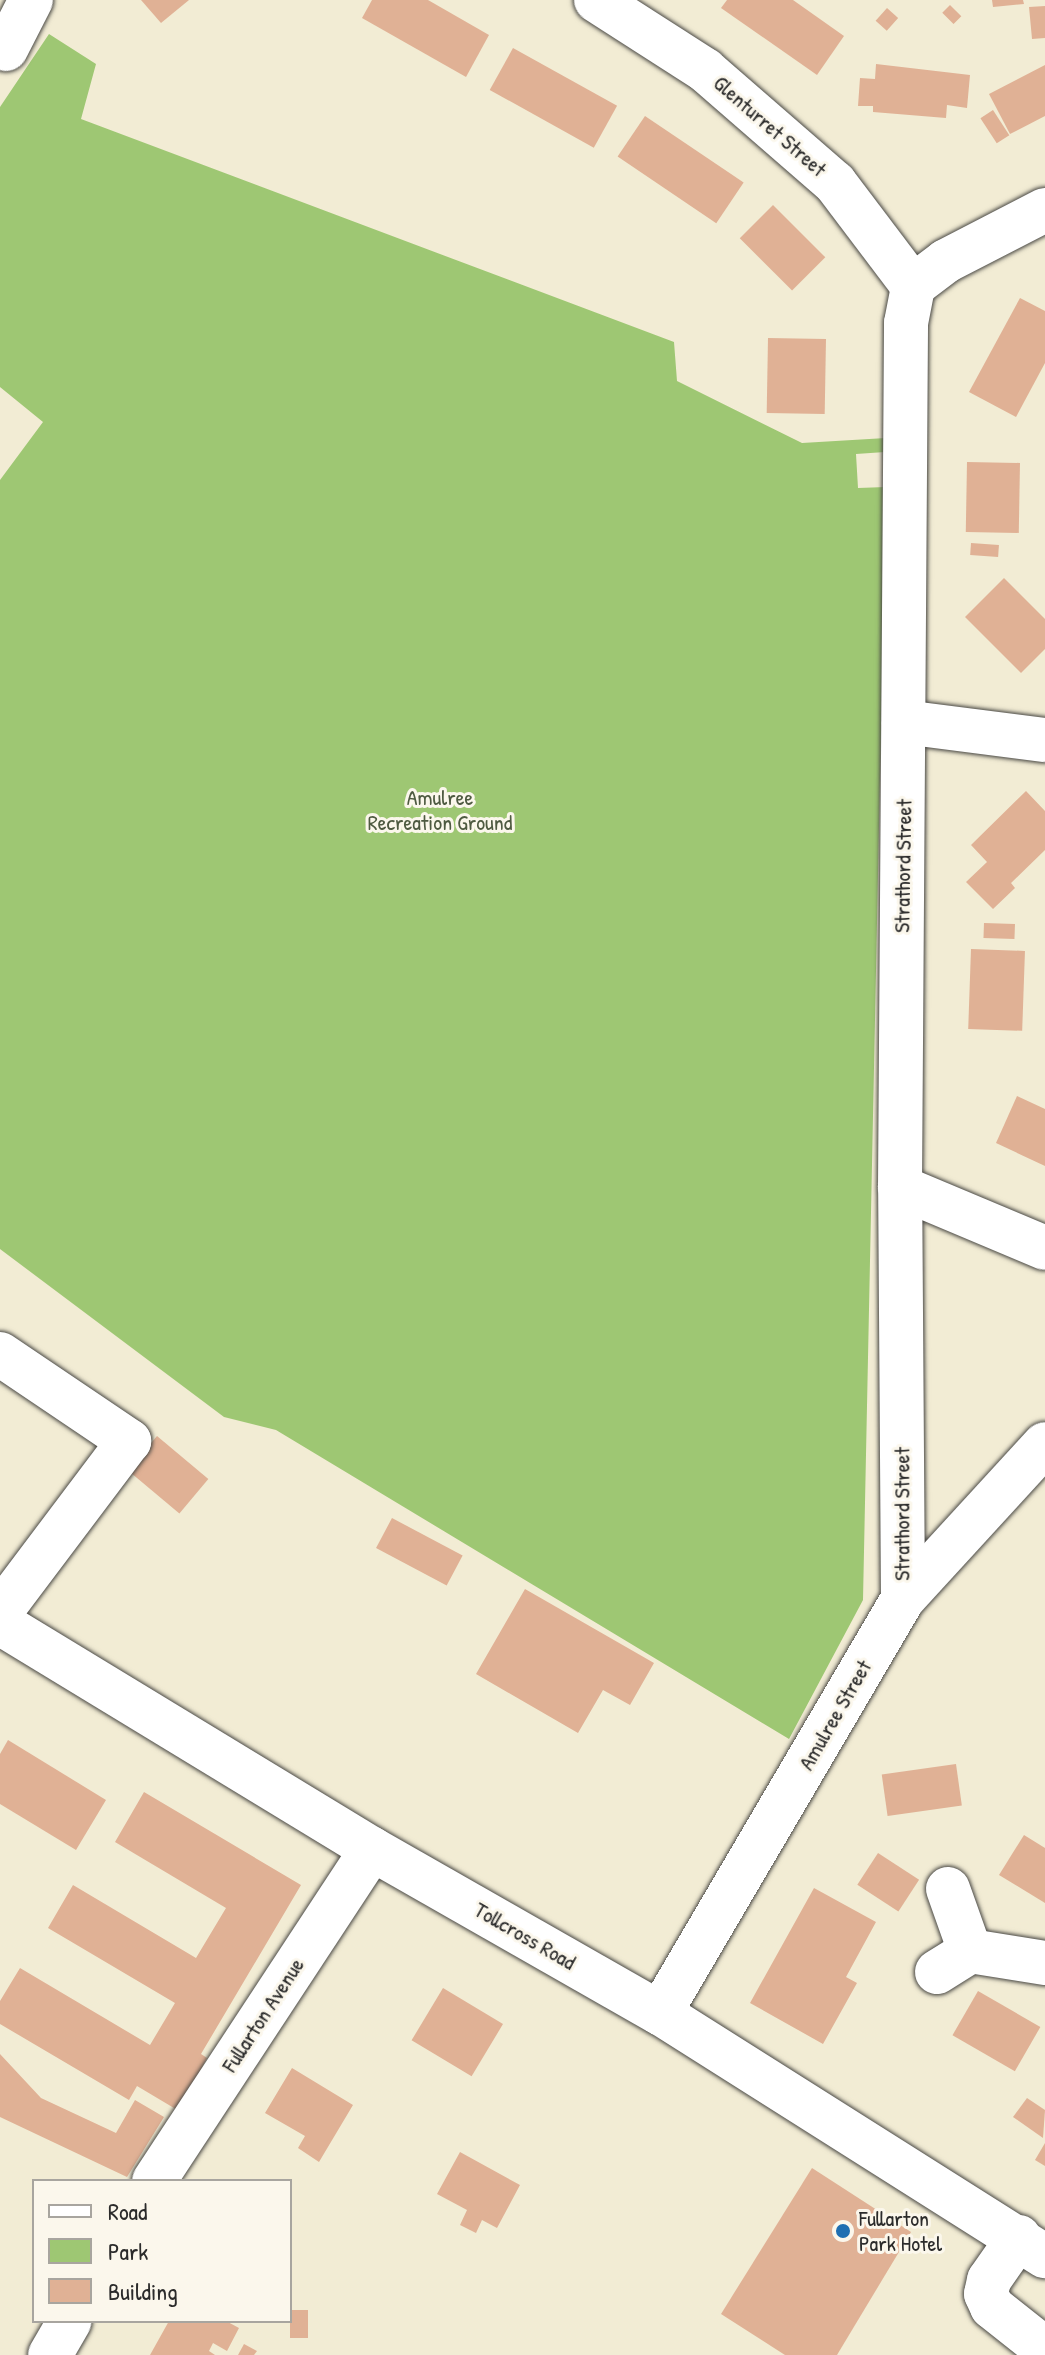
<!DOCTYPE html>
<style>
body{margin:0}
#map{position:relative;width:1045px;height:2355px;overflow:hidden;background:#f2ecd4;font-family:"Patrick Hand",sans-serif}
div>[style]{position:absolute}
.green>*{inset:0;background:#9ec773}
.building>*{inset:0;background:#e0b195;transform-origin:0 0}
.roads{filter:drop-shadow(0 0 2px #494844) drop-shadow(0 0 2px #494844)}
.minor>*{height:44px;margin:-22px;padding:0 22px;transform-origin:22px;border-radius:22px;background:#fff}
.dots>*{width:22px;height:22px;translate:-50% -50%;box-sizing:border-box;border:4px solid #fbf7ec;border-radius:50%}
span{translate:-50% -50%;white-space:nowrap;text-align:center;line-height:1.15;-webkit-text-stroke:6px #fbf7ec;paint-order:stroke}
.street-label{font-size:22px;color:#2b2b2b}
.park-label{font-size:22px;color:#4e5a41}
.poi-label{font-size:22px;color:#2b2b2b}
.left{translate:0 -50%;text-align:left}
.legend{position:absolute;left:32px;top:2179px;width:260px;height:144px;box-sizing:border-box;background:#fbf7ec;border:2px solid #a8a59f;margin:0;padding:10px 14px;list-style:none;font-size:24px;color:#2b2b2b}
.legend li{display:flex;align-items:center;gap:16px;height:40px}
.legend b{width:40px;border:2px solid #a8a59f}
</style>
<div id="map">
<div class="green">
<div style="clip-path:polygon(49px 34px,96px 64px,81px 119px,674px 342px,677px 381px,802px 443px,886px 438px,885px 452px,856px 454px,858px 488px,886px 487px,863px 1600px,789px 1739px,276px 1430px,224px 1417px,0 1249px,0 480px,43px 422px,0 387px,0 107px)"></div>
</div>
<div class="building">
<div style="clip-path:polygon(141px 0,189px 0,161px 23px)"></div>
<div style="clip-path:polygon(372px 0,428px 0,489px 35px,466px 77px,362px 18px)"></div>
<div style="clip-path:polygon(727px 0,793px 0,844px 36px,817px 75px,721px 8px)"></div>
<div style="clip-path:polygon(992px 0,1023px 0,1024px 4px,993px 7px)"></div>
<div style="left:950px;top:5px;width:16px;height:11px;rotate:45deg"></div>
<div style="clip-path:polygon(1045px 6px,1045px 38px,1032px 39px,1029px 7px)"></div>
<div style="left:887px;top:8px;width:15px;height:17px;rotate:42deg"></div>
<div style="left:513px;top:48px;width:119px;height:48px;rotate:29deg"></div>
<div style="clip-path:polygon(876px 64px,970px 75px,967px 108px,947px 105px,946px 118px,873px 112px,873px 106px,858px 106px,860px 78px,875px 79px)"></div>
<div style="clip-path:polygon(1045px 65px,1045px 116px,1010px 134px,989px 94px)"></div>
<div style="left:993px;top:110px;width:30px;height:15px;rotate:57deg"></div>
<div style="left:645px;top:116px;width:119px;height:49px;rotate:34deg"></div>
<div style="left:773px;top:205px;width:74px;height:47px;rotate:45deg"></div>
<div style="clip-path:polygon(1020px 298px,1045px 311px,1045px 363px,1016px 417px,969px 392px)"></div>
<div style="left:768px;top:338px;width:58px;height:75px;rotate:1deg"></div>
<div style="left:967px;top:462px;width:53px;height:70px;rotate:1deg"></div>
<div style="left:971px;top:543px;width:28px;height:12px;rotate:4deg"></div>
<div style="clip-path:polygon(1004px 578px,1045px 619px,1045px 649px,1021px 673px,965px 617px)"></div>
<div style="clip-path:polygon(1026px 791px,1045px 811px,1045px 850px,1011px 883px,1015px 888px,993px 909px,966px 882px,987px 862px,971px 845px)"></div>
<div style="left:984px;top:923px;width:31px;height:15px;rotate:2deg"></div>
<div style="left:971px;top:949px;width:54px;height:80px;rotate:2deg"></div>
<div style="clip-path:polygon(1017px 1096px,1045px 1109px,1045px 1166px,996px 1143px)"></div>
<div style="left:157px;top:1436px;width:67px;height:45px;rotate:40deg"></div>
<div style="left:392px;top:1518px;width:80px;height:34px;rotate:28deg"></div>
<div style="clip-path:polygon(525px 1589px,654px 1663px,630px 1705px,603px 1690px,578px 1733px,476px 1674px)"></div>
<div style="clip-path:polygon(8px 1740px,106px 1800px,76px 1850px,0 1804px,0 1754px)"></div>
<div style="left:956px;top:1764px;width:42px;height:75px;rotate:82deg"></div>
<div style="clip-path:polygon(144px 1792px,301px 1885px,201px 2054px,207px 2058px,179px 2111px,137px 2086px,129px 2100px,0 2024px,0 2001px,20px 1968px,150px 2045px,175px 2003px,48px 1928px,73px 1885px,196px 1958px,226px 1908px,115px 1842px)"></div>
<div style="clip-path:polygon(1024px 1835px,1045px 1848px,1045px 1903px,999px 1875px)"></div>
<div style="left:878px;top:1853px;width:49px;height:38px;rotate:33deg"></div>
<div style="clip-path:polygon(814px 1888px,876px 1922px,846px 1977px,857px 1983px,823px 2044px,750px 2003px)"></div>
<div style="left:443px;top:1988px;width:70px;height:61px;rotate:31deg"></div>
<div style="left:978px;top:1991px;width:72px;height:51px;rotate:30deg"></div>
<div style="clip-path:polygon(0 2054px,41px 2098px,116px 2133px,135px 2100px,164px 2117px,127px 2177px,0 2117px)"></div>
<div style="clip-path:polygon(292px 2068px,353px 2105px,319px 2162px,298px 2148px,305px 2136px,265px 2113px)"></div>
<div style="clip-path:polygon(1027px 2098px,1045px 2110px,1043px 2138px,1013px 2117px)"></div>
<div style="clip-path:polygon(1045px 2143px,1045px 2166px,1035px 2160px)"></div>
<div style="clip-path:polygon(460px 2152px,520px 2185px,497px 2228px,482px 2220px,476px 2233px,460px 2225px,467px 2210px,437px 2194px)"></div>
<div style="clip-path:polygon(812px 2168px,911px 2232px,837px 2355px,785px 2355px,721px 2314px)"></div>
<div style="left:290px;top:2310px;width:18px;height:28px"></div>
<div style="clip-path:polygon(169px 2321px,226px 2321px,239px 2328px,227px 2351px,213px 2343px,209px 2351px,215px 2355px,150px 2355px)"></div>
<div style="clip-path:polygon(244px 2344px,257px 2351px,254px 2355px,238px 2355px)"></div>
</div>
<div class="roads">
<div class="minor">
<div style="left:596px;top:0;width:130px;rotate:32.7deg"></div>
<div style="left:705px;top:70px;width:172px;rotate:41deg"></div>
<div style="left:835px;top:183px;width:129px;rotate:52.9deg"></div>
<div style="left:6px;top:49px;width:55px;rotate:-63deg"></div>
<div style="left:904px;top:722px;width:142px;rotate:7.3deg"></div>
<div style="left:900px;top:1187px;width:157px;rotate:22.8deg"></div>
<div style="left:0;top:1354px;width:156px;rotate:34deg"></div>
<div style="left:129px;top:1441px;width:214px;rotate:127deg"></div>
<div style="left:903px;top:1599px;width:412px;rotate:-90.4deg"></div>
<div style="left:900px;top:1187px;width:864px;rotate:-89.6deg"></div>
<div style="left:906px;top:323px;width:38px;rotate:-79deg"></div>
<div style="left:913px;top:286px;width:41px;rotate:-37.1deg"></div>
<div style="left:946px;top:261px;width:111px;rotate:-27.3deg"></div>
<div style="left:0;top:1623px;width:435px;rotate:31.3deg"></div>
<div style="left:372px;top:1849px;width:331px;rotate:29.7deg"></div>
<div style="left:660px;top:2013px;width:455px;rotate:32.3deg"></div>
<div style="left:948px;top:1889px;width:66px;rotate:70.5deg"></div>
<div style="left:970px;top:1951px;width:76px;rotate:9.1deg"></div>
<div style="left:937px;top:1972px;width:39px;rotate:-32deg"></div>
<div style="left:660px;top:2013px;width:480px;rotate:-59.6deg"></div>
<div style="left:903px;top:1599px;width:210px;rotate:-47.5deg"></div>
<div style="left:154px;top:2181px;width:397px;rotate:-56.7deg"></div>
<div style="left:1019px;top:2237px;width:52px;rotate:124.9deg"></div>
<div style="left:989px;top:2280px;width:14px;rotate:102deg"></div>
<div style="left:986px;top:2294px;width:14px;rotate:65deg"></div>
<div style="left:992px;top:2307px;width:68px;rotate:38.4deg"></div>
<div style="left:50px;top:2355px;width:39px;rotate:-60deg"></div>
</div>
</div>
<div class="dots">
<div style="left:843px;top:2231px;background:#1f6fb2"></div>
</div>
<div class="street-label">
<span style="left:770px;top:126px;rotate:41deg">Glenturret Street</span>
<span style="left:903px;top:866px;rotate:-89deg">Strathord Street</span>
<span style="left:902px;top:1514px;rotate:-90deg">Strathord Street</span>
<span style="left:835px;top:1715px;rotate:-60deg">Amulree Street</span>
<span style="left:525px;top:1936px;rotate:30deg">Tollcross Road</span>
<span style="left:263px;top:2015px;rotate:-57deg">Fullarton Avenue</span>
</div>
<div class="park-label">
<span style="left:440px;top:810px">Amulree<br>Recreation Ground</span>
</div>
<div class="poi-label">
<span class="left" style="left:859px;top:2231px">Fullarton<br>Park Hotel</span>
</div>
<ul class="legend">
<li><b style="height:10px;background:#fff"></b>Road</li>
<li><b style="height:22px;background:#9ec773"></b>Park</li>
<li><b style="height:22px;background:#e0b195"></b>Building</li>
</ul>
</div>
